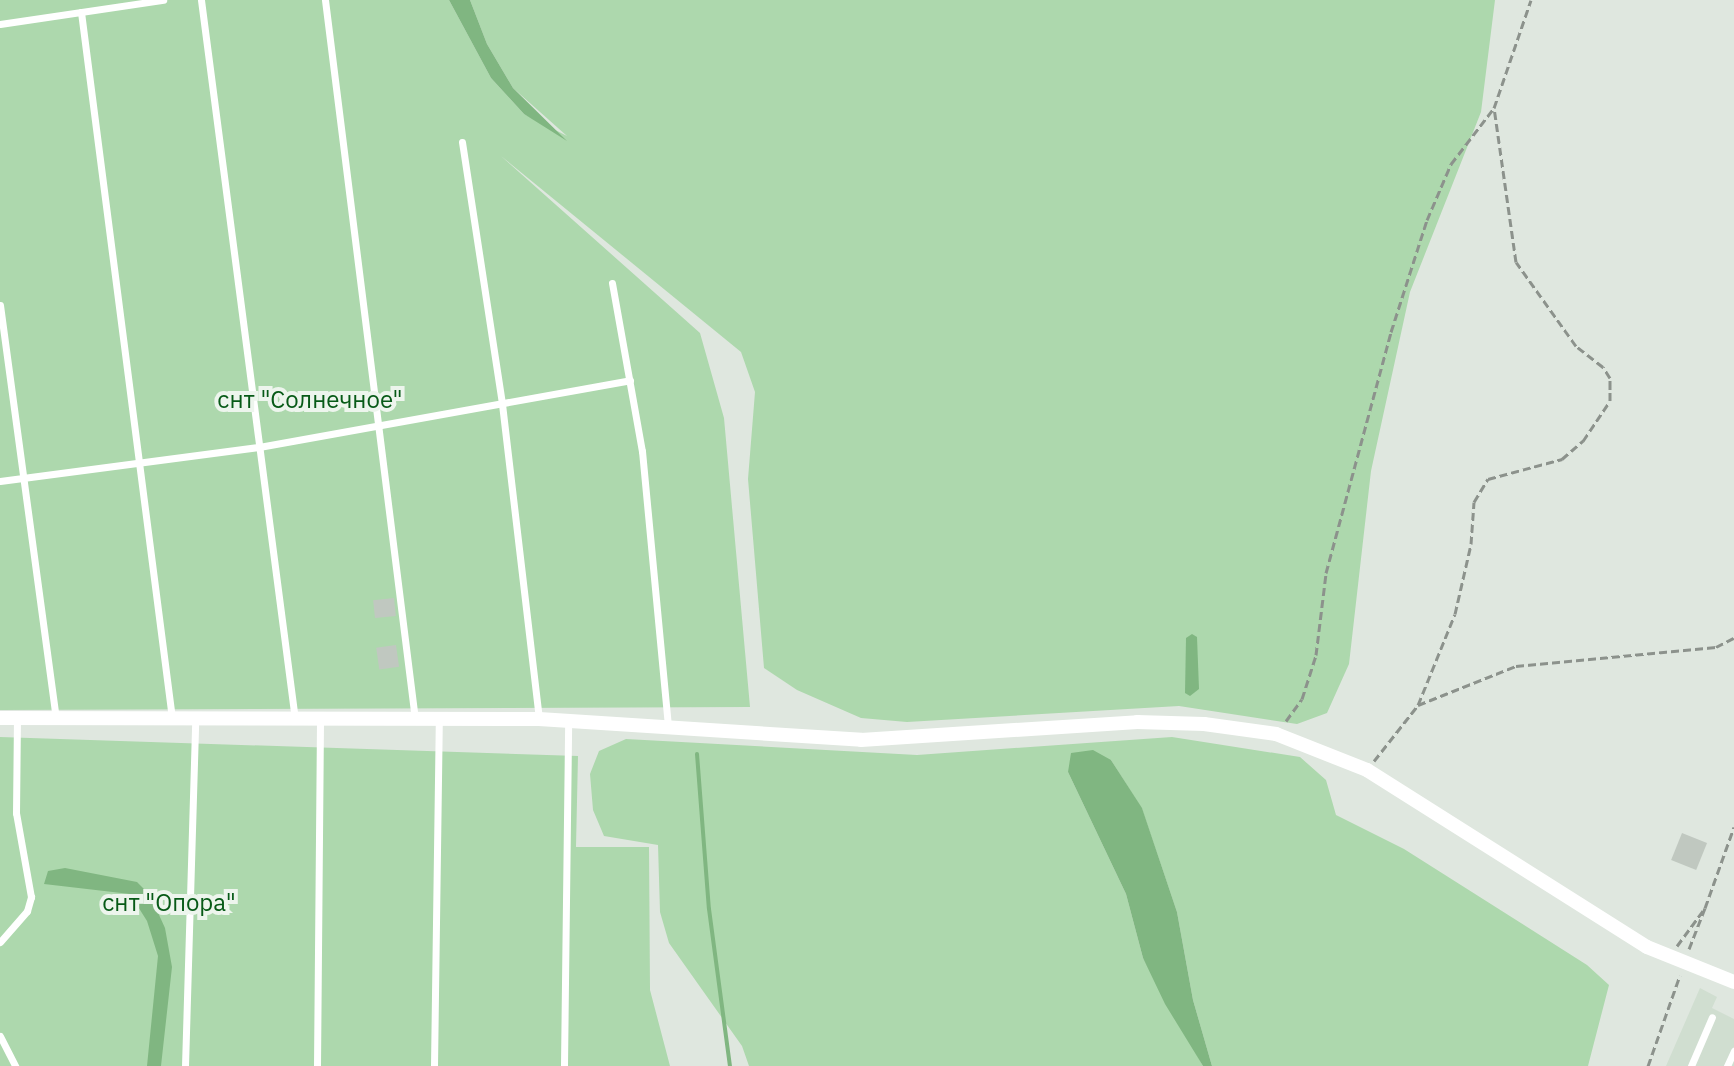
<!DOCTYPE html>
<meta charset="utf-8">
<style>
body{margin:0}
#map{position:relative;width:1734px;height:1066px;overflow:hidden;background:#dfe7df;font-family:"IBM Plex Sans",sans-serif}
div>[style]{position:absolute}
.built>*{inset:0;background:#d0ded0}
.green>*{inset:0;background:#add8ad}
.water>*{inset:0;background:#80b681}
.stream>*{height:4px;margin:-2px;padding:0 2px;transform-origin:2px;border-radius:2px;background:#80b681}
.building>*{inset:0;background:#c0c8c0;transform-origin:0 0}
.path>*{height:3px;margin-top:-1.5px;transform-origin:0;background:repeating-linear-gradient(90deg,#8c928c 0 8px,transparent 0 12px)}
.service>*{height:7px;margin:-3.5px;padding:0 3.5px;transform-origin:3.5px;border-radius:3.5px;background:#fff}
.minor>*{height:14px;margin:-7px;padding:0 7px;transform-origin:7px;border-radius:7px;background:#fff}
span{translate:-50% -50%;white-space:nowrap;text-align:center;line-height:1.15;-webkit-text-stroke:8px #edf5ed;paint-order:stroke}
.park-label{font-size:24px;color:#075a17}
</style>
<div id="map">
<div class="built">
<div style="clip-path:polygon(1700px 988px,1717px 997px,1712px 1008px,1734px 1019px,1734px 1066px,1666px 1066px)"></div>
</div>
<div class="green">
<div style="clip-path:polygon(0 0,449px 0,491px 78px,524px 114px,567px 136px,513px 88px,487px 44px,470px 0,1495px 0,1481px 112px,1410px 292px,1371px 471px,1349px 664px,1327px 713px,1297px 724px,1179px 706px,907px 722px,861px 718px,797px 690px,764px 668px,748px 479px,755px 392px,741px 352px,501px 156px,700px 333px,724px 418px,750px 707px,0 710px)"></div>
<div style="clip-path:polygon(0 737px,578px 756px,576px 847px,649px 847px,650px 990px,670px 1066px,0 1066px)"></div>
<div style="clip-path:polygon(1172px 737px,1300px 757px,1326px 780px,1336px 815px,1404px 849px,1587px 965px,1609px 985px,1588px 1066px,1212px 1066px,1193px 1000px,1177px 912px,1142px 809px,1111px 760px,1068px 772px,1126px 894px,1143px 958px,1203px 1066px,749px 1066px,742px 1046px,669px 943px,660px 912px,658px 845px,604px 836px,593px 810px,590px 774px,599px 751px,626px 739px,917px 755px)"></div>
</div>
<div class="water">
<div style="clip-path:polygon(449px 0,470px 0,487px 44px,513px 88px,567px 141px,524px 114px,491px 78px)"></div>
<div style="clip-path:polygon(1192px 634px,1197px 637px,1199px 689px,1190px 696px,1185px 693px,1186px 638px)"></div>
<div style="clip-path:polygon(1093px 750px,1111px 760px,1142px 808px,1177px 912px,1193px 1000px,1212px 1066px,1203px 1066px,1165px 1004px,1143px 958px,1126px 894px,1068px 772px,1071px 753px)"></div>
<div style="clip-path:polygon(65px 868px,137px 882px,150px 895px,165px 928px,172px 967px,161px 1066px,147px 1066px,158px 956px,147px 921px,130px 894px,44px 884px,48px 871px)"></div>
</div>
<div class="stream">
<div style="left:697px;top:754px;width:155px;rotate:85.6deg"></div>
<div style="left:709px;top:909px;width:158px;rotate:82.4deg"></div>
</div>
<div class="building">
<div style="left:394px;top:598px;width:18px;height:21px;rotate:84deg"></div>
<div style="left:396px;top:645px;width:22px;height:20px;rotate:82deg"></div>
<div style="left:1682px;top:833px;width:27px;height:29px;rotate:22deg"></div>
</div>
<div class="path">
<div style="left:1418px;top:705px;width:105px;rotate:-21.7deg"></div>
<div style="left:1516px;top:666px;width:201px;rotate:-5.4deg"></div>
<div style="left:1716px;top:647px;width:20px;rotate:-27deg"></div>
<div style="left:1286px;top:721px;width:27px;rotate:-54deg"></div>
<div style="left:1302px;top:699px;width:46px;rotate:-72.3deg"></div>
<div style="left:1316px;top:655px;width:83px;rotate:-83deg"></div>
<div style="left:1326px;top:573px;width:250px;rotate:-74.9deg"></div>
<div style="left:1391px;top:332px;width:118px;rotate:-72.2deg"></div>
<div style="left:1427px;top:220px;width:61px;rotate:-66.8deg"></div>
<div style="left:1451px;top:164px;width:71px;rotate:-52.5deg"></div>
<div style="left:1374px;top:761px;width:71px;rotate:-51.8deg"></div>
<div style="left:1418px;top:705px;width:98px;rotate:-67.9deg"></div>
<div style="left:1455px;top:614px;width:72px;rotate:-77.1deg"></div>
<div style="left:1471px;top:544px;width:42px;rotate:-85.9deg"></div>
<div style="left:1474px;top:502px;width:27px;rotate:-59deg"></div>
<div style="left:1488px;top:479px;width:77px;rotate:-15.1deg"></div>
<div style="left:1562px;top:459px;width:28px;rotate:-41deg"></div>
<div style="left:1583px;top:441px;width:48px;rotate:-56deg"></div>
<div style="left:1610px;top:401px;width:23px;rotate:-90deg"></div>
<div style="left:1610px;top:378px;width:13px;rotate:-122deg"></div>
<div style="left:1603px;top:367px;width:34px;rotate:-142deg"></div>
<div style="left:1576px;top:346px;width:103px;rotate:-125.5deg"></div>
<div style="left:1516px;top:262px;width:156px;rotate:-98.1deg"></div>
<div style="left:1494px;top:108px;width:114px;rotate:-71.1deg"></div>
<div style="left:1677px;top:946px;width:47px;rotate:-53.6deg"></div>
<div style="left:1705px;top:908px;width:86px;rotate:-70.3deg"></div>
<div style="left:1689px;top:949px;width:44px;rotate:-68.7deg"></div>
<div style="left:1648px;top:1066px;width:96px;rotate:-70.6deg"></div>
</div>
<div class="service">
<div style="left:201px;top:0;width:726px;rotate:82.56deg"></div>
<div style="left:325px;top:0;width:726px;rotate:82.87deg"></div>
<div style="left:81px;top:12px;width:712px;rotate:82.66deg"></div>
<div style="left:0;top:24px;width:165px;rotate:-8.4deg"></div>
<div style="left:462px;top:142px;width:265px;rotate:81.3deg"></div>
<div style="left:502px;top:404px;width:317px;rotate:83.3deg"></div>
<div style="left:612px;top:283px;width:171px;rotate:79.9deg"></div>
<div style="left:642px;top:451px;width:275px;rotate:84.6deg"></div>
<div style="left:0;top:305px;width:418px;rotate:82.3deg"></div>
<div style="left:0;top:481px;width:261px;rotate:-7.5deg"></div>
<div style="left:259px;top:447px;width:377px;rotate:-10.2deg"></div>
<div style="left:0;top:942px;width:41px;rotate:-48.9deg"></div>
<div style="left:27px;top:911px;width:15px;rotate:-74deg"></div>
<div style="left:31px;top:897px;width:85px;rotate:-100.1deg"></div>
<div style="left:16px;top:813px;width:95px;rotate:-89.4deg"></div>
<div style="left:0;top:1036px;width:34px;rotate:63deg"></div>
<div style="left:564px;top:1065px;width:345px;rotate:-89.3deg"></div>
<div style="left:185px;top:1066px;width:346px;rotate:-88.3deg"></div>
<div style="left:317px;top:1066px;width:345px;rotate:-89.5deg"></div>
<div style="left:434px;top:1066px;width:346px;rotate:-89.2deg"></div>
<div style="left:1691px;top:1066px;width:53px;rotate:-66.8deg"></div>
<div style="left:1727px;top:1066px;width:17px;rotate:-65deg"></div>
</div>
<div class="minor">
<div style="left:0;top:718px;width:539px;rotate:0.11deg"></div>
<div style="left:539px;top:719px;width:323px;rotate:3.7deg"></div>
<div style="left:861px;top:740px;width:277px;rotate:-3.7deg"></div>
<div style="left:1137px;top:722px;width:67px;rotate:1.7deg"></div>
<div style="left:1204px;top:724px;width:73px;rotate:7.9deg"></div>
<div style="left:1276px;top:734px;width:98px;rotate:21.6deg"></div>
<div style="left:1367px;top:770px;width:331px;rotate:32.3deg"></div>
<div style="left:1647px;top:947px;width:94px;rotate:21.9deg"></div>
</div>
<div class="park-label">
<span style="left:310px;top:400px">снт "Солнечное"</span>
<span style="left:169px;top:903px">снт "Опора"</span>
</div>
</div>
